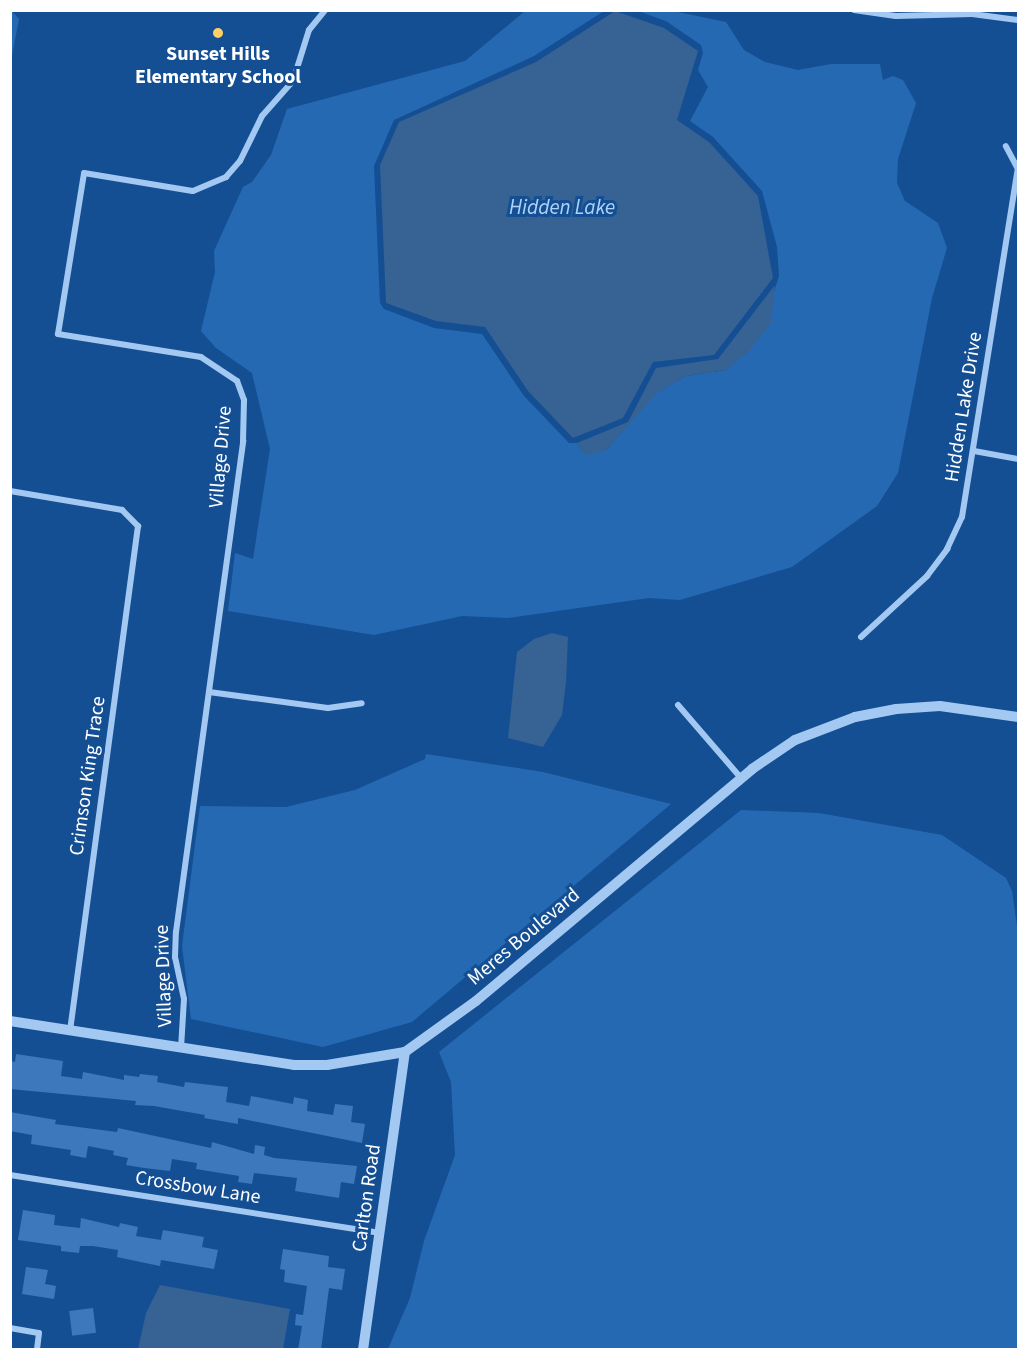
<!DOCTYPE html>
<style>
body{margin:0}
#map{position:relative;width:1029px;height:1360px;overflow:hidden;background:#144f94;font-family:"Source Sans 3",sans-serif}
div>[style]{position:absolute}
.green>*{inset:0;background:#2669b3}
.water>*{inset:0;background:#366294}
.building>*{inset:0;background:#3d78bc;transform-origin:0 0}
.minor>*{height:6px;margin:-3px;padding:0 3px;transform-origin:3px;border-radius:3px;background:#a3c9f2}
.tertiary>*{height:10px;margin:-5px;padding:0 5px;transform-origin:5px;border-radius:5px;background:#a3c9f2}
.dots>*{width:16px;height:16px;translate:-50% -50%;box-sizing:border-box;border:3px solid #144f94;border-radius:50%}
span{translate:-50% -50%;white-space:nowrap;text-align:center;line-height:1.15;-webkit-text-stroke:6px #144f94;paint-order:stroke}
.poi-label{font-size:20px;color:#fff;font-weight:700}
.street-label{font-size:20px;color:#fff}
.water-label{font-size:21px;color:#afd3f9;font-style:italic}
.frame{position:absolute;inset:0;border:12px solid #fff;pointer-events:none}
</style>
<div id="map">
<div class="green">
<div style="clip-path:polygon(11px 10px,19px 19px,11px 61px,10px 11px)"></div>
<div style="clip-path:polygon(525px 11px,604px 11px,534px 56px,394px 120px,374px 166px,380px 303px,384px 309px,434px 328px,482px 334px,524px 396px,569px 443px,577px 443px,582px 452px,606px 450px,657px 392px,686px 376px,726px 370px,774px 292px,779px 276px,777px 247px,762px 191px,713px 137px,690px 121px,708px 87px,698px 70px,703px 53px,701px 45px,666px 21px,638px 11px,673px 11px,726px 22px,744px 50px,765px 62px,798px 70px,831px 64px,880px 64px,883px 80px,893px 76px,903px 80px,916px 103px,898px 159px,897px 183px,905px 201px,938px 223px,947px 248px,932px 298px,898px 473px,877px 506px,792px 567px,680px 600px,649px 598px,508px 618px,462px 616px,374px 635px,228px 611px,235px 553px,253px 559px,270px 449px,252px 373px,216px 348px,201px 331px,215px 272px,214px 251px,243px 187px,252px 182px,271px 155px,287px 109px,465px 61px)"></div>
<div style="clip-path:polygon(426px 754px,543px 772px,671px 804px,412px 1022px,323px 1047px,191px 1019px,182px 946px,200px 806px,286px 807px,355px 790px,425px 759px)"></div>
<div style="clip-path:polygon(741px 810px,819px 813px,942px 835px,1006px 878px,1012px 891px,1018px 933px,1018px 1349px,388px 1349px,410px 1298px,424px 1241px,455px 1155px,451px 1082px,439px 1052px)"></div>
</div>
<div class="water">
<div style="clip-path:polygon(615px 11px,664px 28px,698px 51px,677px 120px,709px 142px,758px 196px,773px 278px,714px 355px,653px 362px,623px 418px,573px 438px,528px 391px,485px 327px,436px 321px,386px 303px,380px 165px,399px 122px,536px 62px)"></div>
<div style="clip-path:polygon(775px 285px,771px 323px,749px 351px,726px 370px,686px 376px,658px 392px,606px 450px,588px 455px,582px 452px,577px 443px,628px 422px,656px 368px,718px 359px)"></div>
<div style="clip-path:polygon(552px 633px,568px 637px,566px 682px,562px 715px,543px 747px,508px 738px,517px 652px,534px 639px)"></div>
<div style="clip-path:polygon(160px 1285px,290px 1309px,283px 1349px,138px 1349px,146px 1313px)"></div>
</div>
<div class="building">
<div style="clip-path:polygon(16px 1054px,63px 1061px,61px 1076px,82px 1079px,83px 1072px,124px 1080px,124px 1075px,139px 1077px,140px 1074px,158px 1076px,157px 1082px,184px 1087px,185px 1082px,228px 1087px,226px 1102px,249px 1106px,251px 1096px,293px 1104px,294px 1097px,308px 1100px,307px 1111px,333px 1115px,335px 1104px,353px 1106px,351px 1122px,365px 1124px,362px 1143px,238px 1118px,238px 1124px,204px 1118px,205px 1115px,154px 1106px,135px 1105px,136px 1101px,10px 1089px,10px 1061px,15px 1062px)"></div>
<div style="clip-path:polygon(10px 1112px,56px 1120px,55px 1124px,117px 1132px,118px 1128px,211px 1148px,212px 1142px,254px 1154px,255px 1145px,265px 1147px,264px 1155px,274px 1158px,357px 1166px,354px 1184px,341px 1182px,339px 1198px,295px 1191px,297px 1178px,254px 1173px,252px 1184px,238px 1182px,239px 1176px,196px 1169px,197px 1163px,172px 1159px,170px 1171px,144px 1168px,126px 1165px,128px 1158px,113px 1155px,114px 1151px,88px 1146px,86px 1158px,70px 1155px,71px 1150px,31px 1144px,32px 1135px,10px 1131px)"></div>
<div style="clip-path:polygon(23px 1210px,55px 1215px,54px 1225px,80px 1228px,81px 1218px,119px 1227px,120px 1223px,138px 1227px,136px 1236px,161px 1240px,163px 1230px,204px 1237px,202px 1247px,218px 1250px,214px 1269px,161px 1260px,160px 1266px,150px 1264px,117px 1257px,118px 1250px,93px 1246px,80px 1246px,79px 1253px,61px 1251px,61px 1246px,18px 1240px)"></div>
<div style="clip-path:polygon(283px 1249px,329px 1256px,328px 1267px,345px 1269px,342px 1290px,329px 1288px,321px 1350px,298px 1350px,302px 1326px,295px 1325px,296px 1314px,303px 1315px,307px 1286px,284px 1282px,285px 1270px,280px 1269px)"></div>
<div style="clip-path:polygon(26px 1267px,48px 1270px,45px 1284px,56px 1286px,54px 1299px,22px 1294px)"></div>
<div style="left:93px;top:1308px;width:25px;height:24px;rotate:83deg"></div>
</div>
<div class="minor">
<div style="left:854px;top:10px;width:42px;rotate:8.1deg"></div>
<div style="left:896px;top:16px;width:76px;rotate:-1.5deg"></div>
<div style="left:972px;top:14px;width:46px;rotate:7.4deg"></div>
<div style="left:974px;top:451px;width:45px;rotate:10.3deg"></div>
<div style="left:10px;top:491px;width:114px;rotate:9.6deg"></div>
<div style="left:122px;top:510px;width:23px;rotate:45deg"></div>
<div style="left:138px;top:526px;width:510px;rotate:97.67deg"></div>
<div style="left:861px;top:637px;width:90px;rotate:-42.7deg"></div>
<div style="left:927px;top:576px;width:34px;rotate:-53deg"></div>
<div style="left:947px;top:549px;width:35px;rotate:-65deg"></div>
<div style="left:962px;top:517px;width:352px;rotate:-80.9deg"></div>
<div style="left:1018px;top:169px;width:26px;rotate:-118deg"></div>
<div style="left:209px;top:692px;width:120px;rotate:7.7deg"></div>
<div style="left:328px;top:708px;width:34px;rotate:-8deg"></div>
<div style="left:678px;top:705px;width:96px;rotate:49.2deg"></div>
<div style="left:181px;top:1048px;width:49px;rotate:-86.5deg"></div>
<div style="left:184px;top:999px;width:43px;rotate:-102.1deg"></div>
<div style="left:175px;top:957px;width:25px;rotate:-88deg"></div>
<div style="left:176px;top:932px;width:496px;rotate:-82.2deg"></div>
<div style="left:243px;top:441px;width:41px;rotate:-88.6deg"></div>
<div style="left:244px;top:400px;width:20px;rotate:-110deg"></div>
<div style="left:237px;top:381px;width:43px;rotate:-146.3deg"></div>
<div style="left:201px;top:357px;width:145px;rotate:-170.9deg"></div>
<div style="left:58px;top:334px;width:163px;rotate:-80.8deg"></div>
<div style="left:84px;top:173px;width:110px;rotate:9.4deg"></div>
<div style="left:193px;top:191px;width:36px;rotate:-23deg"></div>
<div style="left:226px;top:177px;width:21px;rotate:-49deg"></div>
<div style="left:240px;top:161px;width:50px;rotate:-63.9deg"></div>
<div style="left:262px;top:116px;width:47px;rotate:-48.5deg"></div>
<div style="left:293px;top:81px;width:53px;rotate:-72.6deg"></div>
<div style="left:309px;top:30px;width:26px;rotate:-51deg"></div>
<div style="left:10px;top:1175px;width:375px;rotate:8.9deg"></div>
<div style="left:10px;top:1328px;width:29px;rotate:10deg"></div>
<div style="left:39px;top:1333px;width:17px;rotate:97deg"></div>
</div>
<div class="tertiary">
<div style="left:10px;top:1021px;width:287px;rotate:8.8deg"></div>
<div style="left:294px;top:1065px;width:33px"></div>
<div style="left:327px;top:1065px;width:79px;rotate:-9.5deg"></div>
<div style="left:405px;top:1052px;width:87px;rotate:-35.7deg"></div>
<div style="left:476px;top:1001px;width:361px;rotate:-40deg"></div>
<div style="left:752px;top:769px;width:52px;rotate:-34deg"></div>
<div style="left:795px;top:740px;width:64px;rotate:-21deg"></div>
<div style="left:855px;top:717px;width:42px;rotate:-11deg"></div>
<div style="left:896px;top:709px;width:44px;rotate:-3.9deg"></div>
<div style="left:940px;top:706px;width:79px;rotate:8deg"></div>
<div style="left:363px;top:1350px;width:301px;rotate:-82deg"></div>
</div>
<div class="dots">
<div style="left:218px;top:33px;background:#ffce64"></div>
</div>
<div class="poi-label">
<span style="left:218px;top:66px">Sunset Hills<br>Elementary School</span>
</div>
<div class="street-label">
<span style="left:964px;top:407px;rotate:-81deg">Hidden Lake Drive</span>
<span style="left:221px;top:457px;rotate:-85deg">Village Drive</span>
<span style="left:88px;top:776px;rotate:-82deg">Crimson King Trace</span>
<span style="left:524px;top:937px;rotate:-40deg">Meres Boulevard</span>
<span style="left:164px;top:976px;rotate:-92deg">Village Drive</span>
<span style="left:198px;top:1188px;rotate:9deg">Crossbow Lane</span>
<span style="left:367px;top:1198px;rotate:-82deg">Carlton Road</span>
</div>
<div class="water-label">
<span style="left:562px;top:207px">Hidden Lake</span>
</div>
<div class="frame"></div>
</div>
